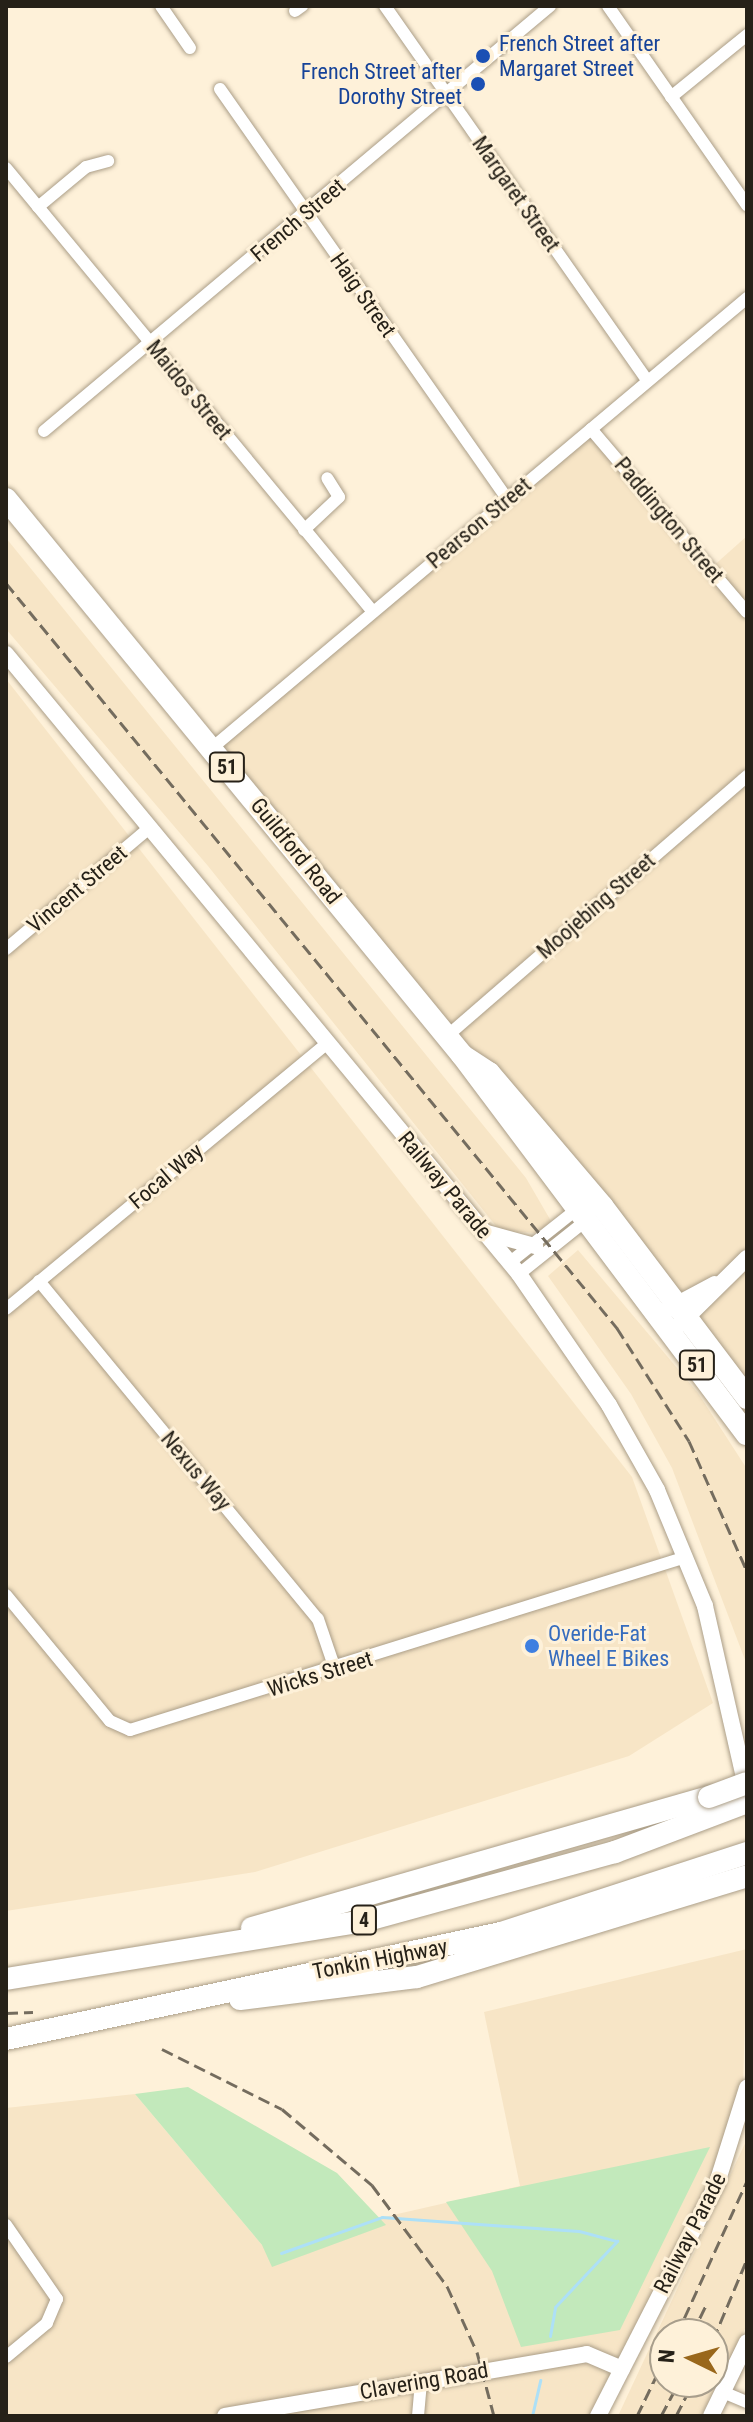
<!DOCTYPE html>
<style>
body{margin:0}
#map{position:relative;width:753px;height:2422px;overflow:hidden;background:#fef1d9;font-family:"Roboto Condensed",sans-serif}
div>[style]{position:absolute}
.built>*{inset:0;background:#f7e5c6}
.green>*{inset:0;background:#c2e9bb}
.stream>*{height:3px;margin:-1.5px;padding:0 1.5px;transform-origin:1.5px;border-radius:1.5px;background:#ade0f7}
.roads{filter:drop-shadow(0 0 2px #ab9e88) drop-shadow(0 0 2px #ab9e88)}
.street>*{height:12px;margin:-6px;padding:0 6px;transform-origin:6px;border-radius:6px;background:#fff}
.secondary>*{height:16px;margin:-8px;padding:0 8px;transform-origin:8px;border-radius:8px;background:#fff}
.highway>*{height:22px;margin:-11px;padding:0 11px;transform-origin:11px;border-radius:11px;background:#fff}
.rail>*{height:3px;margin-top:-1.5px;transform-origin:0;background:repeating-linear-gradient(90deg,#746c5e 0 12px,transparent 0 18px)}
.bridges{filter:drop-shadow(0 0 2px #ab9e88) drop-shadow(0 0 2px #ab9e88)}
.highway-bridge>*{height:22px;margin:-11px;padding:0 11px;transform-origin:11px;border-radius:11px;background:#fff}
.dots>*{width:22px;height:22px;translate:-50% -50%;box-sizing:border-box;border:4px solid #fef1d9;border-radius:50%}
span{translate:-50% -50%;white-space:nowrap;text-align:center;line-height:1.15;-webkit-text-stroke:6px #fef1d9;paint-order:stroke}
.shield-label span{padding:2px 6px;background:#fef1d9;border:2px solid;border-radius:6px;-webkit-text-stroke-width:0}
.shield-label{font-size:20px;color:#262118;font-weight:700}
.transit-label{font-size:22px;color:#164399}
.left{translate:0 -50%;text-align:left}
.right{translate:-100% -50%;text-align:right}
.street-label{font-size:22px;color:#262118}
.shop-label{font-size:22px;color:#366cbe}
.frame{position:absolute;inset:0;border:8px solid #262118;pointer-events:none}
.north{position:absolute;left:649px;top:2318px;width:80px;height:80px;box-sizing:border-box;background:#fef1d9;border:2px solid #a89e8c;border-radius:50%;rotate:275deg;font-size:22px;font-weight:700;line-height:32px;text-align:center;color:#262118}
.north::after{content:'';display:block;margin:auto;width:28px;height:36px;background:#99671b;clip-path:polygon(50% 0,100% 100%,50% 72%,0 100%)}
</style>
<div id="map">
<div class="built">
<div style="clip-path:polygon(591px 429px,711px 568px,747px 536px,747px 1398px,212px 748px)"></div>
<div style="clip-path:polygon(6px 538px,526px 1178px,551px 1221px,538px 1233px,500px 1231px,208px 866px,6px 629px)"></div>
<div style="clip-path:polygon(6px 679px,632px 1477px,713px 1703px,629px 1756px,255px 1872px,6px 1911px)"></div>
<div style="clip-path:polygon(578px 1250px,698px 1393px,747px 1469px,747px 1665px,672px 1468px,631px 1394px,548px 1276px)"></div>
<div style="clip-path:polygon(747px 1949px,742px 2122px,597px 2416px,6px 2416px,6px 2108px,135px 2094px,262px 2245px,520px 2186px,484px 2012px)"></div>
<div style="clip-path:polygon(evenodd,747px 2139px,747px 2325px,701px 2416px,618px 2416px,747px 2139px,665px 2334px,713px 2334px,713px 2382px,665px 2382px,665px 2334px)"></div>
</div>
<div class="green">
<div style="clip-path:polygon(188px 2087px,337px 2173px,386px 2225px,272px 2267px,262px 2245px,135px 2094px)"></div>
<div style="clip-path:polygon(710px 2147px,620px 2330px,521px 2347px,492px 2271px,446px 2202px)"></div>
</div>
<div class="stream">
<div style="left:281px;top:2253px;width:107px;rotate:-19.6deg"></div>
<div style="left:382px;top:2217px;width:197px;rotate:4.1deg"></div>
<div style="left:579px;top:2231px;width:39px;rotate:15deg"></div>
<div style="left:550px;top:2336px;width:29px;rotate:-80deg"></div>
<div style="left:555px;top:2307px;width:91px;rotate:-46.8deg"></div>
<div style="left:532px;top:2416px;width:37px;rotate:-77deg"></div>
</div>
<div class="roads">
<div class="street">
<div style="left:161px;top:6px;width:51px;rotate:55.4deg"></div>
<div style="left:385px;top:6px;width:458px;rotate:55deg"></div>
<div style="left:608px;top:6px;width:243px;rotate:55.1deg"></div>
<div style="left:295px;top:11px;width:9px;rotate:-36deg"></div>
<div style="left:220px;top:89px;width:502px;rotate:54.98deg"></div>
<div style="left:671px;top:97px;width:98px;rotate:-39.2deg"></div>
<div style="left:6px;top:168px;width:576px;rotate:50.42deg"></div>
<div style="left:38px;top:207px;width:62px;rotate:-39.8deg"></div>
<div style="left:86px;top:167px;width:23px;rotate:-15deg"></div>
<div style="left:591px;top:429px;width:240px;rotate:49.6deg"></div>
<div style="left:44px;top:431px;width:661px;rotate:-40.03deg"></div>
<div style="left:304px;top:530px;width:48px;rotate:-43.3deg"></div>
<div style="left:339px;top:497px;width:22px;rotate:-122deg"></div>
<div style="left:212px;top:748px;width:699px;rotate:-40.07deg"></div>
<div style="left:6px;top:949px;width:186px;rotate:-40.2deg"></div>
<div style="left:447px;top:1036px;width:397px;rotate:-40.9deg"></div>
<div style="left:509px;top:1263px;width:92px;rotate:-38.4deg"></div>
<div style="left:519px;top:1274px;width:88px;rotate:-38.6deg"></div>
<div style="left:39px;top:1281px;width:438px;rotate:50.5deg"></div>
<div style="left:318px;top:1619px;width:53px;rotate:71.2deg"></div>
<div style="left:6px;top:1309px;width:417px;rotate:-39.6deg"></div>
<div style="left:6px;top:1595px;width:163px;rotate:50.5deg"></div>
<div style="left:110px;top:1721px;width:22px;rotate:24deg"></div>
<div style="left:130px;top:1730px;width:582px;rotate:-17.28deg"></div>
<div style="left:6px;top:2225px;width:90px;rotate:55.4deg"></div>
<div style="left:57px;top:2299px;width:26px;rotate:113deg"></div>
<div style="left:47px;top:2323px;width:53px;rotate:140.3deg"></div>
<div style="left:723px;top:2392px;width:26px;rotate:23deg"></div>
<div style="left:418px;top:2416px;width:35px;rotate:-85deg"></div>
</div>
<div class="secondary">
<div style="left:6px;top:654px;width:805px;rotate:50.39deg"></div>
<div style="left:519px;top:1274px;width:159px;rotate:55.5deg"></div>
<div style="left:609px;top:1405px;width:98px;rotate:60.5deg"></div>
<div style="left:657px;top:1490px;width:126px;rotate:67.5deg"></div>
<div style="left:705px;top:1606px;width:190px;rotate:77.2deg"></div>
<div style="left:487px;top:1233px;width:50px;rotate:15.2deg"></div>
<div style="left:668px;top:1309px;width:53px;rotate:-28deg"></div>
<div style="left:680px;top:1324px;width:94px;rotate:-44.6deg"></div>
<div style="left:225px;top:2416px;width:367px;rotate:-9.7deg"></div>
<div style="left:587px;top:2354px;width:38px;rotate:23deg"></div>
<div style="left:598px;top:2416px;width:262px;rotate:-62.9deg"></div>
<div style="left:717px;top:2183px;width:100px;rotate:-72.5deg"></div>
<div style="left:711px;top:2416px;width:82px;rotate:-64.1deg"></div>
</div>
<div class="highway">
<div style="left:6px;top:499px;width:719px;rotate:50.64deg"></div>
<div style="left:462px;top:1055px;width:474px;rotate:53.1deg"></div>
<div style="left:463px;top:1056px;width:31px;rotate:33deg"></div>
<div style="left:489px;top:1073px;width:175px;rotate:49.6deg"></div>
<div style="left:602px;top:1206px;width:241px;rotate:52.9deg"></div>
<div style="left:252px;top:1928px;width:475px;rotate:-16deg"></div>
<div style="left:6px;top:1979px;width:363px;rotate:-9.2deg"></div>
<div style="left:364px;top:1921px;width:260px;rotate:-15.4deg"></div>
<div style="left:615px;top:1852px;width:141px;rotate:-20.7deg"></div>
<div style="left:240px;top:1999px;width:178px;rotate:-7.1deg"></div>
<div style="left:417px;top:1977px;width:345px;rotate:-17deg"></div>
<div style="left:6px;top:2039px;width:506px;rotate:-12.09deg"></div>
<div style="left:501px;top:1933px;width:259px;rotate:-18deg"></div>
</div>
</div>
<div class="rail">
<div style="left:6px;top:583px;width:964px;rotate:50.64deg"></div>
<div style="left:617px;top:1328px;width:134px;rotate:57.5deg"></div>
<div style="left:689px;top:1441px;width:142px;rotate:66deg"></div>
<div style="left:6px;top:2013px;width:27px;rotate:-2deg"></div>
<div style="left:162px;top:2049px;width:134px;rotate:26.6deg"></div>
<div style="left:282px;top:2109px;width:118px;rotate:40.2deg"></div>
<div style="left:372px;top:2185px;width:126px;rotate:53.4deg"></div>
<div style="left:447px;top:2286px;width:72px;rotate:65.6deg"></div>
<div style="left:477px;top:2352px;width:66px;rotate:75.1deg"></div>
<div style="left:677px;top:2334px;width:168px;rotate:-65.4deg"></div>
<div style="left:692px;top:2334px;width:34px;rotate:-64deg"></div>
<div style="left:713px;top:2340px;width:88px;rotate:-67.2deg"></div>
<div style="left:637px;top:2416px;width:64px;rotate:-64.2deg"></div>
<div style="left:661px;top:2416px;width:38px;rotate:-62deg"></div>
<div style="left:676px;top:2416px;width:38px;rotate:-63deg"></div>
</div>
<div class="bridges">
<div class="highway-bridge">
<div style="left:709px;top:1797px;width:40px;rotate:-20.2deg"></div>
</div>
</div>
<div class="dots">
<div style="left:483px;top:56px;background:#1a4fb4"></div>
<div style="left:478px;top:84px;background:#1a4fb4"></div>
<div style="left:532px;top:1646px;background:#3f7fe0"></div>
</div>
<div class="shield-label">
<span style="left:227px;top:767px">51</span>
<span style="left:697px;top:1365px">51</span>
<span style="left:364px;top:1920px">4</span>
</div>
<div class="transit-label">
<span class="left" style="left:499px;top:56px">French Street after<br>Margaret Street</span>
<span class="right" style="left:462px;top:84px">French Street after<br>Dorothy Street</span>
</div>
<div class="street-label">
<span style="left:516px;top:194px;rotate:55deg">Margaret Street</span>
<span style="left:298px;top:220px;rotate:-40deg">French Street</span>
<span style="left:363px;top:295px;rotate:55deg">Haig Street</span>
<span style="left:189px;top:390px;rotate:51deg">Maidos Street</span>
<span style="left:669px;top:520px;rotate:50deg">Paddington Street</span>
<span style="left:479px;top:523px;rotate:-40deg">Pearson Street</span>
<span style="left:296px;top:851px;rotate:51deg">Guildford Road</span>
<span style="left:77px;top:889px;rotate:-40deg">Vincent Street</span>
<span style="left:596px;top:906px;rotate:-41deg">Moojebing Street</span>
<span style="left:166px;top:1176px;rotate:-40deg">Focal Way</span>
<span style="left:445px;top:1185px;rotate:50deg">Railway Parade</span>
<span style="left:196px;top:1471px;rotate:50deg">Nexus Way</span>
<span style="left:320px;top:1674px;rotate:-17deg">Wicks Street</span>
<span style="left:380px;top:1959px;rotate:-11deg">Tonkin Highway</span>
<span style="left:690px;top:2233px;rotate:-63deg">Railway Parade</span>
<span style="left:424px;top:2381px;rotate:-10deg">Clavering Road</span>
</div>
<div class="shop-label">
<span class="left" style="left:548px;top:1646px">Overide-Fat<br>Wheel E Bikes</span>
</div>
<div class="frame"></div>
<div class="north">N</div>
</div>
